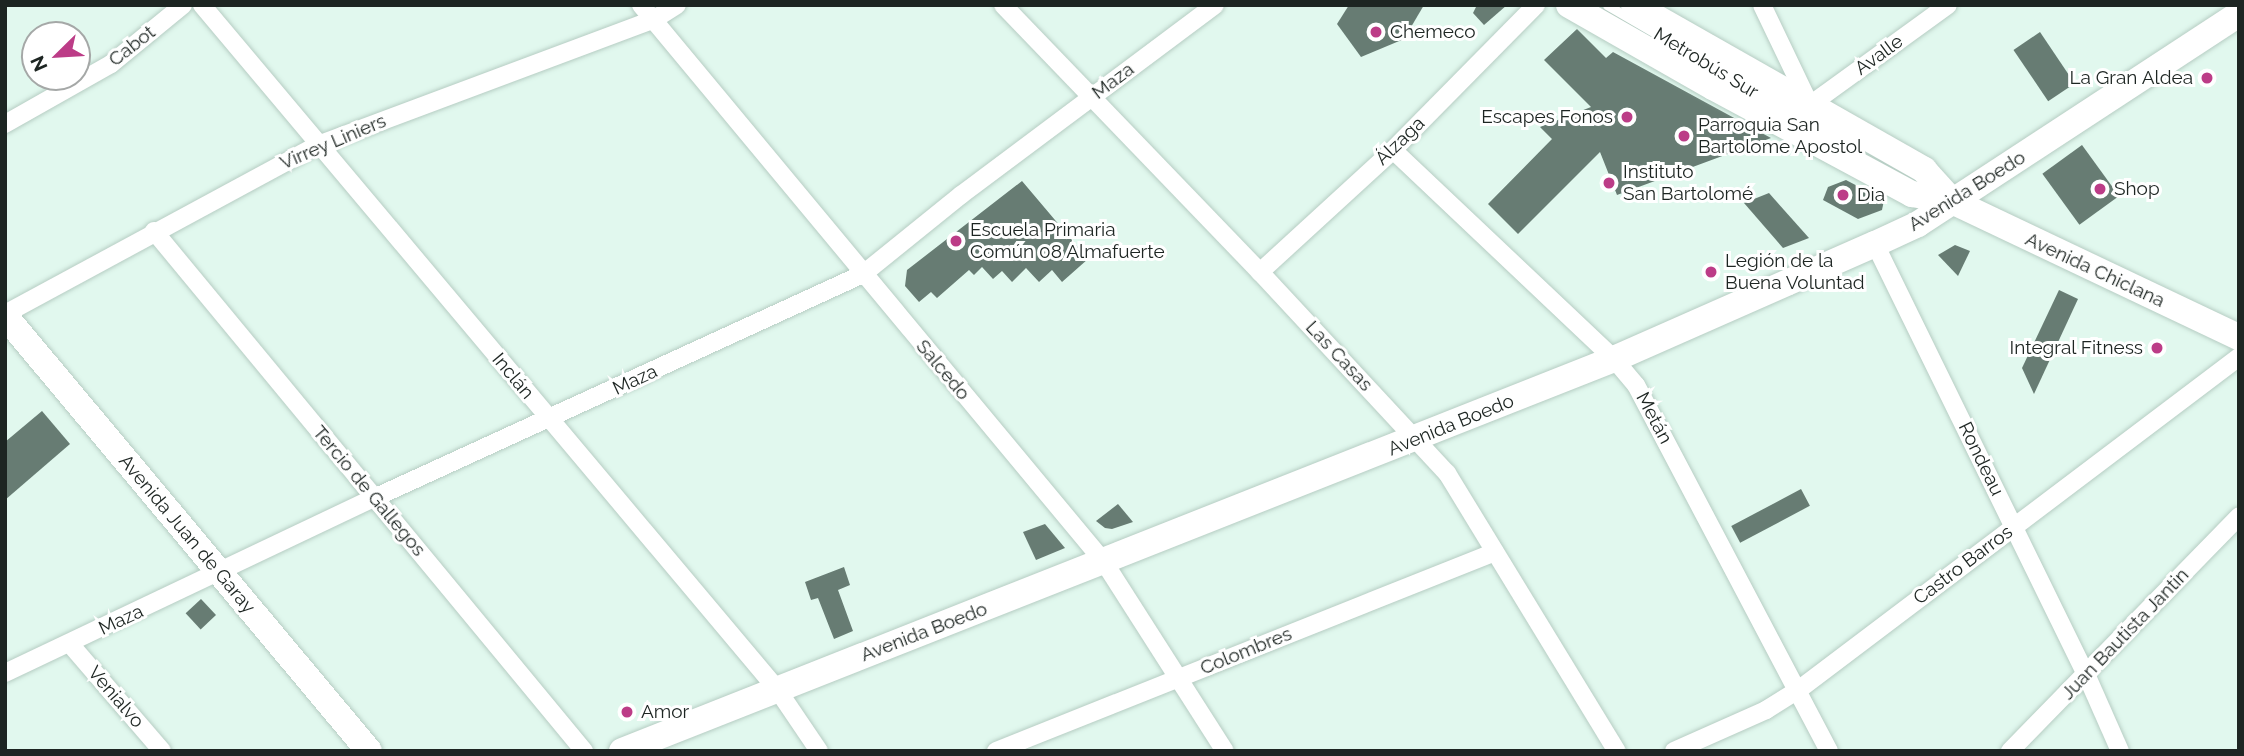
<!DOCTYPE html>
<html>
<head>
<meta charset="utf-8">
<style>
  body { margin:0 }
  #map { position:relative; width:2244px; height:756px; overflow:hidden; background:#e1f8ee; font-family:Raleway,sans-serif }
  div>[style] { position:absolute }
  [style*='--x'] { left:calc(var(--x)*1px); top:calc(var(--y)*1px); width:calc(var(--w)*1px); rotate:calc(var(--a)*1deg) }
  .building>* { inset:0; background:#677c73; transform-origin:0 0 }
  .roads { filter:drop-shadow(0 0 2px #b6cdc3) drop-shadow(0 0 2px #b6cdc3) }
  .lane>* { height:9px; margin:-4.5px; padding:0 4.5px; transform-origin:4.5px; border-radius:4.5px; background:#fff }
  .street>* { height:18px; margin:-9px; padding:0 9px; transform-origin:9px; border-radius:9px; background:#fff }
  .secondary>* { height:26px; margin:-13px; padding:0 13px; transform-origin:13px; border-radius:13px; background:#fff }
  .dots>* { width:19px; height:19px; translate:-50% -50%; box-sizing:border-box; border:4px solid #fff; border-radius:50% }
  span { translate:-50% -50%; white-space:nowrap; text-align:center; line-height:1.15; -webkit-text-stroke:6px #fff; paint-order:stroke }
  .poi-label { font-size:19px; color:#1d2522 }
  .left { translate:0 -50%; text-align:left }
  .right { translate:-100% -50%; text-align:right }
  .street-label { font-size:19px; color:#1d2522 }
  .frame { position:absolute; inset:0; border:7px solid #1d2522; pointer-events:none }
  .north { position:absolute; left:21px; top:21px; width:70px; height:70px; box-sizing:border-box; background:#fff; border:2px solid #a5a8a7; border-radius:50%; rotate:246deg; font-size:19px; font-weight:700; line-height:28px; text-align:center; color:#1d2522 }
  .north::after { content:''; display:block; margin:auto; width:24px; height:32px; background:#bc3c87; clip-path:polygon(50% 0,100% 100%,50% 72%,0 100%) }
</style>
</head>
<body>
<div id="map">
  <div class="building">
    <div style="clip-path:polygon(1349px 5px,1424px 5px,1404px 39px,1361px 57px,1337px 24px)"></div>
    <div style="clip-path:polygon(1477px 5px,1507px 5px,1484px 25px,1473px 13px)"></div>
    <div style="clip-path:polygon(1577px 29px,1606px 58px,1613px 52px,1771px 138px,1617px 195px,1600px 152px,1518px 234px,1488px 204px,1552px 139px,1540px 127px,1591px 107px,1544px 60px)"></div>
    <div style="left:2040px;top:32px;width:62px;height:32px;rotate:56deg"></div>
    <div style="left:2082px;top:145px;width:63px;height:49px;rotate:54deg"></div>
    <div style="clip-path:polygon(1846px 180px,1884px 200px,1882px 210px,1858px 219px,1823px 200px,1828px 187px)"></div>
    <div style="clip-path:polygon(1022px 181px,1088px 259px,1062px 282px,1052px 270px,1039px 282px,1026px 268px,1012px 282px,1002px 271px,993px 279px,982px 267px,974px 275px,969px 270px,937px 298px,931px 292px,919px 302px,905px 286px,907px 270px)"></div>
    <div style="clip-path:polygon(1769px 193px,1809px 238px,1783px 248px,1744px 203px)"></div>
    <div style="clip-path:polygon(1955px 245px,1970px 251px,1958px 276px,1938px 255px)"></div>
    <div style="clip-path:polygon(2059px 290px,2078px 299px,2034px 394px,2022px 368px)"></div>
    <div style="clip-path:polygon(42px 411px,70px 444px,5px 500px,5px 442px)"></div>
    <div style="left:1801px;top:489px;width:19px;height:79px;rotate:62deg"></div>
    <div style="clip-path:polygon(1118px 504px,1133px 522px,1112px 529px,1105px 528px,1096px 521px)"></div>
    <div style="clip-path:polygon(1045px 524px,1065px 548px,1036px 560px,1023px 532px)"></div>
    <div style="clip-path:polygon(844px 567px,850px 585px,838px 590px,853px 631px,834px 639px,818px 598px,811px 600px,805px 582px)"></div>
    <div style="left:201px;top:599px;width:22px;height:21px;rotate:47deg"></div>
  </div>
  <div class="roads">
    <div class="lane">
      <div style="--x:1607;--y:5;--w:276;--a:30.2"></div>
    </div>
    <div class="street">
      <div style="--x:202;--y:5;--w:894;--a:49.95"></div>
      <div style="--x:777;--y:689;--w:75;--a:55.9"></div>
      <div style="--x:641;--y:5;--w:724;--a:50.27"></div>
      <div style="--x:1104;--y:562;--w:224;--a:57.4"></div>
      <div style="--x:1003;--y:5;--w:371;--a:46.1"></div>
      <div style="--x:1260;--y:272;--w:275;--a:47.1"></div>
      <div style="--x:1447;--y:473;--w:326;--a:58.6"></div>
      <div style="--x:1762;--y:5;--w:111;--a:64.4"></div>
      <div style="--x:1810;--y:105;--w:170;--a:-35.9"></div>
      <div style="--x:5;--y:124;--w:122;--a:-29.5"></div>
      <div style="--x:111;--y:64;--w:93;--a:-39.3"></div>
      <div style="--x:1393;--y:150;--w:304;--a:43.4"></div>
      <div style="--x:1614;--y:359;--w:34;--a:50"></div>
      <div style="--x:1636;--y:385;--w:414;--a:62.2"></div>
      <div style="--x:154;--y:231;--w:675;--a:50.41"></div>
      <div style="--x:1875;--y:244;--w:479;--a:63.9"></div>
      <div style="--x:2086;--y:674;--w:84;--a:66.2"></div>
      <div style="--x:1260;--y:272;--w:180;--a:-42.5"></div>
      <div style="--x:1393;--y:150;--w:204;--a:-45.4"></div>
      <div style="--x:5;--y:314;--w:356;--a:-28.4"></div>
      <div style="--x:318;--y:145;--w:358;--a:-20.5"></div>
      <div style="--x:653;--y:20;--w:28;--a:-32"></div>
      <div style="--x:70;--y:644;--w:141;--a:49.3"></div>
      <div style="--x:5;--y:673;--w:408;--a:-25.4"></div>
      <div style="--x:374;--y:498;--w:538;--a:-24.61"></div>
      <div style="--x:863;--y:274;--w:126;--a:-38.9"></div>
      <div style="--x:961;--y:195;--w:317;--a:-36.8"></div>
      <div style="--x:996;--y:751;--w:537;--a:-21.74"></div>
      <div style="--x:1674;--y:751;--w:101;--a:-24"></div>
      <div style="--x:1766;--y:710;--w:36;--a:-32"></div>
      <div style="--x:1797;--y:691;--w:554;--a:-37.08"></div>
      <div style="--x:2010;--y:751;--w:328;--a:-45.7"></div>
    </div>
    <div class="secondary">
      <div style="--x:1569;--y:5;--w:166;--a:29.7"></div>
      <div style="--x:1713;--y:87;--w:226;--a:28.3"></div>
      <div style="--x:1912;--y:194;--w:41;--a:9.9"></div>
      <div style="--x:1952;--y:201;--w:318;--a:25.4"></div>
      <div style="--x:1634;--y:5;--w:334;--a:29.6"></div>
      <div style="--x:1924;--y:170;--w:42;--a:47.9"></div>
      <div style="--x:5;--y:316;--w:567;--a:50.08"></div>
      <div style="--x:622;--y:751;--w:1067;--a:-21.56"></div>
      <div style="--x:1614;--y:359;--w:285;--a:-23.8"></div>
      <div style="--x:1875;--y:244;--w:47;--a:-24.9"></div>
      <div style="--x:1918;--y:224;--w:384;--a:-33.2"></div>
    </div>
  </div>
  <div class="dots">
    <div style="left:1376px;top:32px;background:#bc3c87"></div>
    <div style="left:2207px;top:78px;background:#bc3c87"></div>
    <div style="left:1627px;top:117px;background:#bc3c87"></div>
    <div style="left:1684px;top:136px;background:#bc3c87"></div>
    <div style="left:1609px;top:183px;background:#bc3c87"></div>
    <div style="left:2100px;top:189px;background:#bc3c87"></div>
    <div style="left:1843px;top:195px;background:#bc3c87"></div>
    <div style="left:956px;top:241px;background:#bc3c87"></div>
    <div style="left:1711px;top:272px;background:#bc3c87"></div>
    <div style="left:2157px;top:348px;background:#bc3c87"></div>
    <div style="left:627px;top:712px;background:#bc3c87"></div>
  </div>
  <div class="poi-label">
    <span class="left" style="left:1390px;top:32px">Chemeco</span>
    <span class="right" style="left:2193px;top:78px">La Gran Aldea</span>
    <span class="right" style="left:1613px;top:117px">Escapes Fonos</span>
    <span class="left" style="left:1698px;top:136px">Parroquia San<br>Bartolome Apostol</span>
    <span class="left" style="left:1623px;top:183px">Instituto<br>San Bartolomé</span>
    <span class="left" style="left:2114px;top:189px">Shop</span>
    <span class="left" style="left:1857px;top:195px">Dia</span>
    <span class="left" style="left:970px;top:241px">Escuela Primaria<br>Común 08 Almafuerte</span>
    <span class="left" style="left:1725px;top:272px">Legión de la<br>Buena Voluntad</span>
    <span class="right" style="left:2143px;top:348px">Integral Fitness</span>
    <span class="left" style="left:641px;top:712px">Amor</span>
  </div>
  <div class="street-label">
    <span style="left:132px;top:46px;rotate:-38deg">Cabot</span>
    <span style="left:1879px;top:55px;rotate:-36deg">Avalle</span>
    <span style="left:1706px;top:63px;rotate:31deg">Metrobús Sur</span>
    <span style="left:1113px;top:81px;rotate:-37deg">Maza</span>
    <span style="left:1400px;top:141px;rotate:-44deg">Álzaga</span>
    <span style="left:333px;top:142px;rotate:-23deg">Virrey Liniers</span>
    <span style="left:1967px;top:191px;rotate:-32deg">Avenida Boedo</span>
    <span style="left:2095px;top:270px;rotate:25deg">Avenida Chiclana</span>
    <span style="left:1339px;top:356px;rotate:47deg">Las Casas</span>
    <span style="left:943px;top:370px;rotate:50deg">Salcedo</span>
    <span style="left:513px;top:376px;rotate:50deg">Inclán</span>
    <span style="left:635px;top:380px;rotate:-25deg">Maza</span>
    <span style="left:1654px;top:418px;rotate:62deg">Metán</span>
    <span style="left:1451px;top:425px;rotate:-22deg">Avenida Boedo</span>
    <span style="left:1981px;top:459px;rotate:64deg">Rondeau</span>
    <span style="left:369px;top:491px;rotate:50deg">Tercio de Gallegos</span>
    <span style="left:187px;top:534px;rotate:50deg">Avenida Juan de Garay</span>
    <span style="left:1963px;top:565px;rotate:-37deg">Castro Barros</span>
    <span style="left:121px;top:620px;rotate:-25deg">Maza</span>
    <span style="left:924px;top:632px;rotate:-21deg">Avenida Boedo</span>
    <span style="left:2125px;top:634px;rotate:-46deg">Juan Bautista Jantin</span>
    <span style="left:1246px;top:651px;rotate:-22deg">Colombres</span>
    <span style="left:116px;top:697px;rotate:49deg">Venialvo</span>
  </div>
  <div class="frame"></div>
  <div class="north">N</div>
</div>
</body>
</html>
